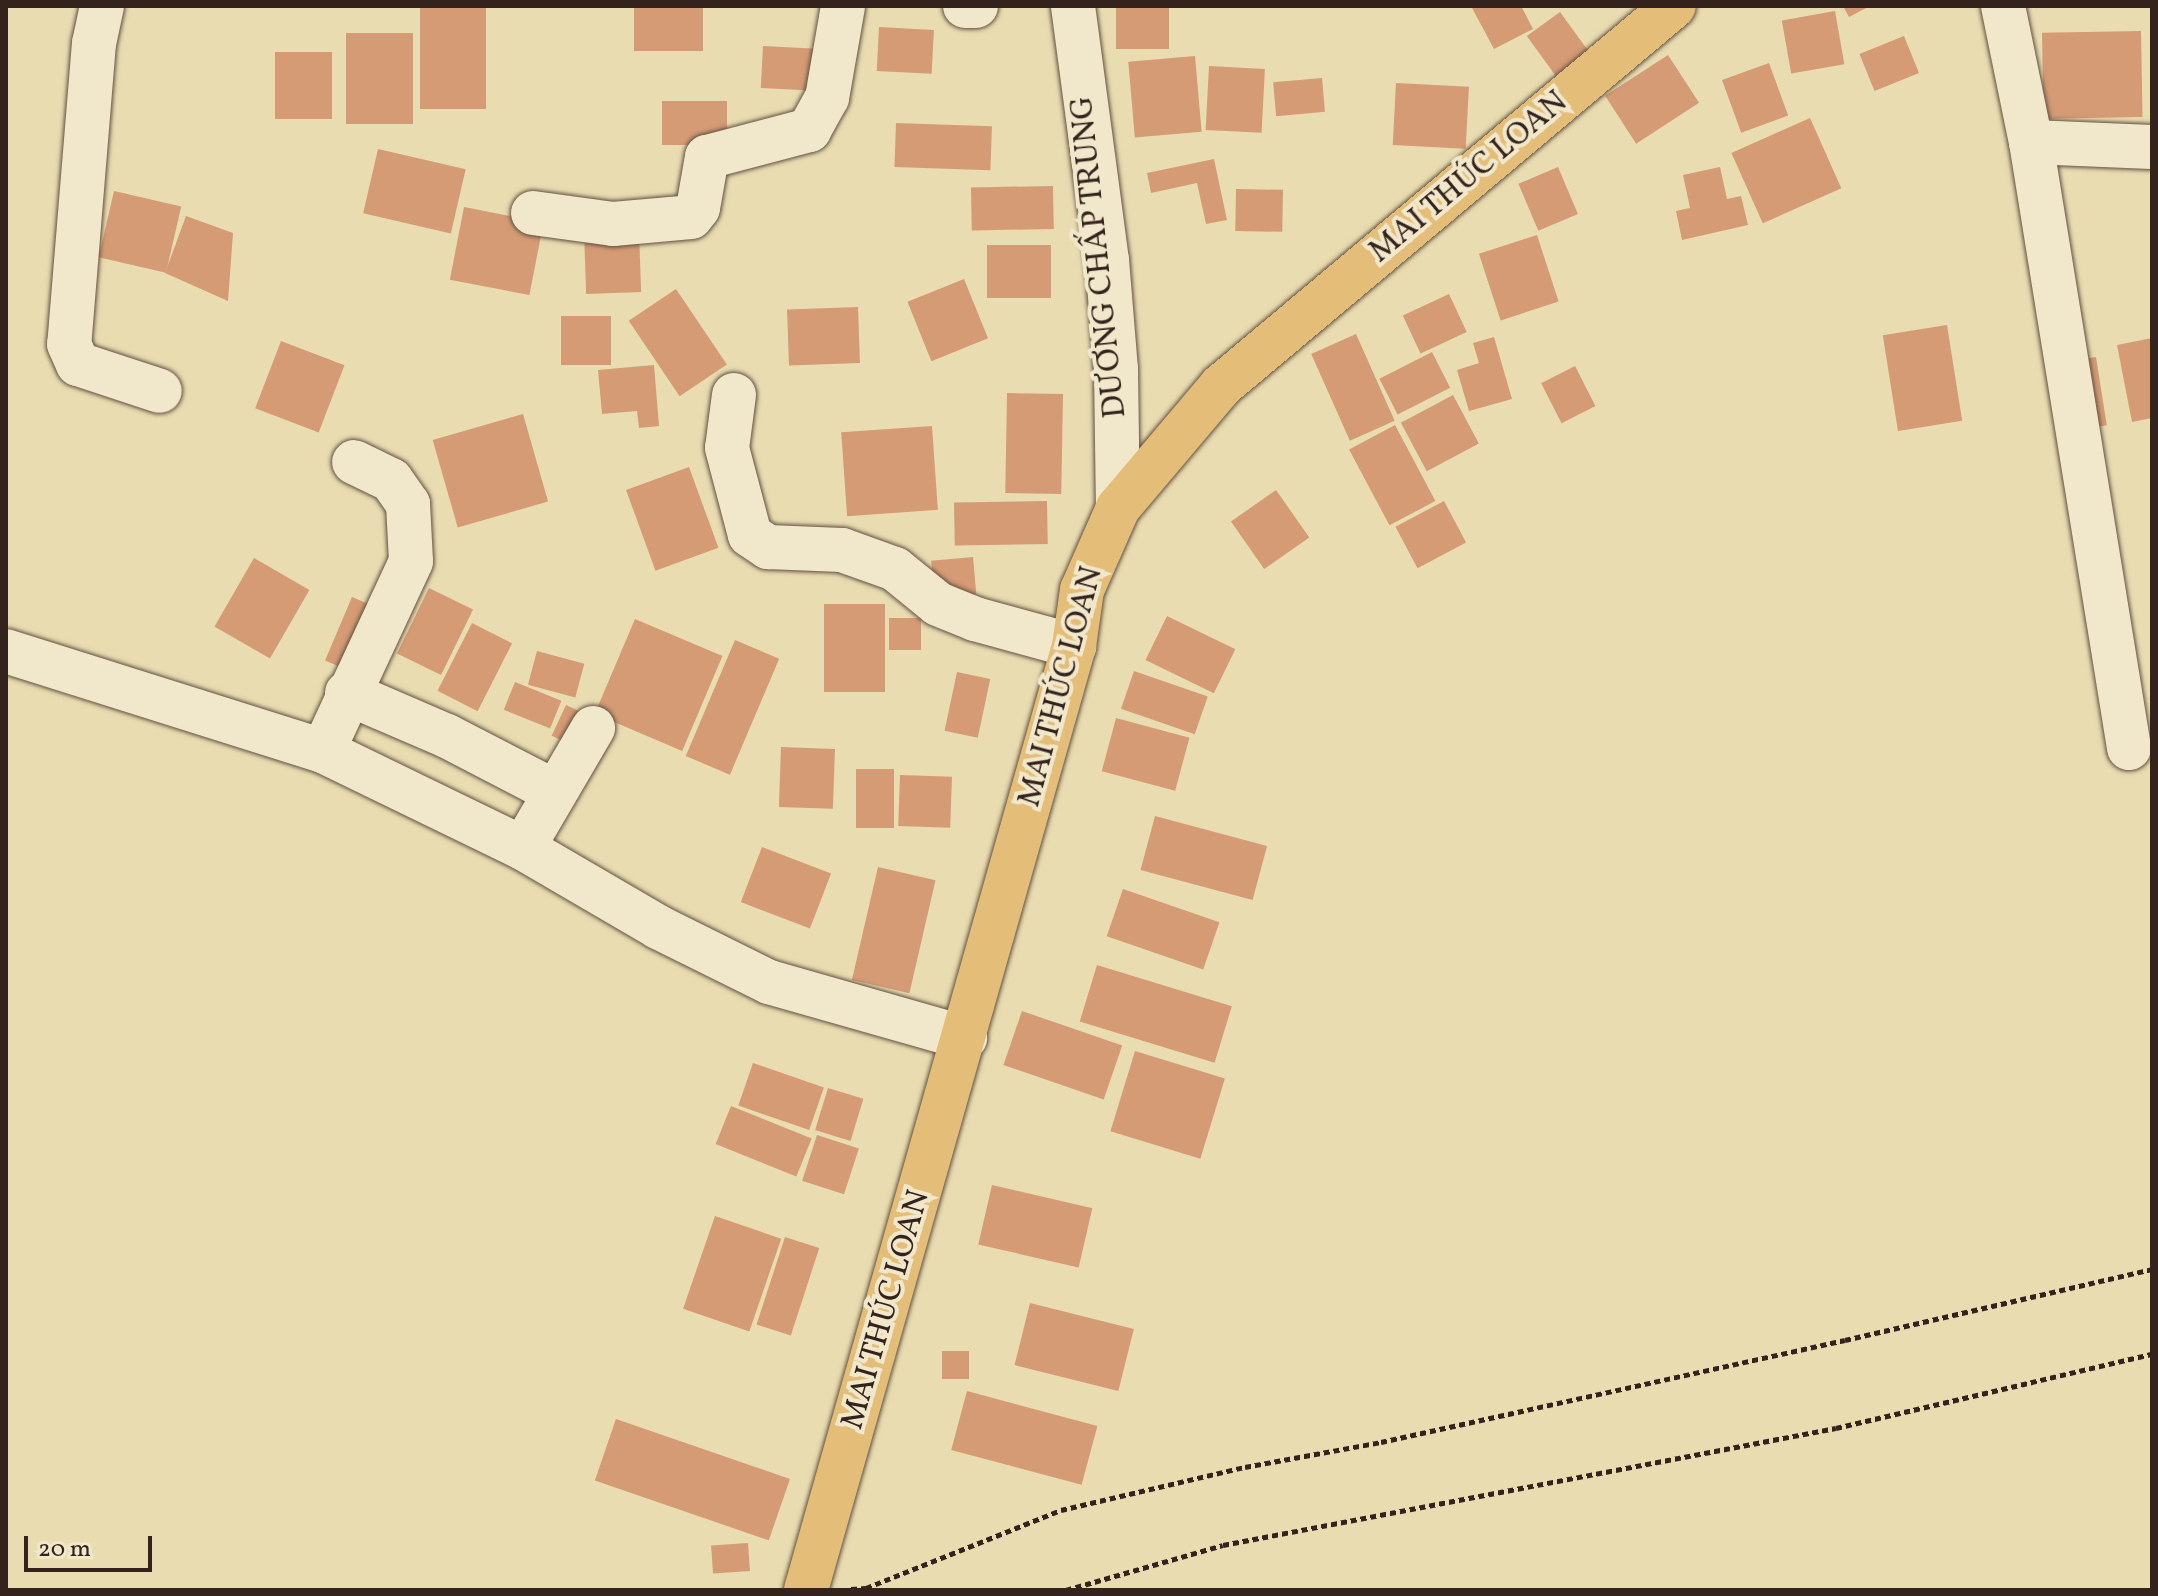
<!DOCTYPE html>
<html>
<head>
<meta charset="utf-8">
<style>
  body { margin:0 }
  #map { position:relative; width:2158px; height:1596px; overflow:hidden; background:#e9dcb0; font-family:Vollkorn,serif }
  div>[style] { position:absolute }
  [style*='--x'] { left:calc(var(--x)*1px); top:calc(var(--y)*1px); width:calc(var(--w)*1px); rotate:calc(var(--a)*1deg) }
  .building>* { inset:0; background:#d59b74; transform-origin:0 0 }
  .path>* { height:5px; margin-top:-2.5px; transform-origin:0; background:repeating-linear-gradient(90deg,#34231d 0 6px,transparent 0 10px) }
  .roads { filter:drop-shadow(0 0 2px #615142) drop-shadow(0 0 2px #615142) }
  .minor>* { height:44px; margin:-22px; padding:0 22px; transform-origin:22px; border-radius:22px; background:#f1e8cc }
  .major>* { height:44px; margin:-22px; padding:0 22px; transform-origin:22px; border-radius:22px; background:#e4be78 }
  span { translate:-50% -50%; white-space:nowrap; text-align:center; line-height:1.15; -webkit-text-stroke:8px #f1e8cc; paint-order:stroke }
  .street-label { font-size:32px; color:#34231d }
  .frame { position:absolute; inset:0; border:8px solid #34231d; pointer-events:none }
  .scale { position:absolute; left:24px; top:1536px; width:128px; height:36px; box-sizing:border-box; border:4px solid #34231d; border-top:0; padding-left:10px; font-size:24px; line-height:28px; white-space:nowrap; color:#34231d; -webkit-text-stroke:6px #f1e8cc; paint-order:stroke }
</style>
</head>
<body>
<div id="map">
  <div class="building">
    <div style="left:420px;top:6px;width:66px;height:103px"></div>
    <div style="left:634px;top:6px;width:69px;height:45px"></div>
    <div style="left:1116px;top:6px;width:53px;height:43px"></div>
    <div style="clip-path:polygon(1471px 6px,1521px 6px,1533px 29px,1494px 49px)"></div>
    <div style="clip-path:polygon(1843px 6px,1870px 6px,1849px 17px)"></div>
    <div style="left:1835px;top:11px;width:54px;height:54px;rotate:80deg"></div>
    <div style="left:1560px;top:12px;width:52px;height:41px;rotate:54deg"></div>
    <div style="left:879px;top:27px;width:55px;height:44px;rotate:3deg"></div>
    <div style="left:2141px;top:31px;width:86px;height:99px;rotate:89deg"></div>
    <div style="left:346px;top:33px;width:67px;height:91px"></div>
    <div style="left:1904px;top:36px;width:40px;height:48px;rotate:68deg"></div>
    <div style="left:763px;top:46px;width:59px;height:42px;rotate:3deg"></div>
    <div style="left:275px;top:52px;width:57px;height:67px"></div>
    <div style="left:1668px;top:55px;width:57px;height:75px;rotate:57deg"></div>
    <div style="left:1195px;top:56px;width:76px;height:67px;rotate:85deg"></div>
    <div style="left:1769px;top:63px;width:56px;height:50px;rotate:70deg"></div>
    <div style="left:1209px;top:66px;width:56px;height:64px;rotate:3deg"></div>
    <div style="left:1322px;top:78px;width:34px;height:49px;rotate:85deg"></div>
    <div style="left:1396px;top:83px;width:73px;height:62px;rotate:3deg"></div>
    <div style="left:662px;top:101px;width:65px;height:44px"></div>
    <div style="left:1810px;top:118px;width:77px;height:86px;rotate:66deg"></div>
    <div style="left:896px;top:123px;width:96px;height:44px;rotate:2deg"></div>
    <div style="left:378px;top:149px;width:90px;height:66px;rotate:13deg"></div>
    <div style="clip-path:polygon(1214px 159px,1227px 220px,1206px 224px,1197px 183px,1151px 193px,1147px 173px)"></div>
    <div style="left:1558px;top:167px;width:51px;height:43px;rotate:67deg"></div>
    <div style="clip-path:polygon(1720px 167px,1727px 199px,1741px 196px,1748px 225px,1682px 240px,1676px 211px,1690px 208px,1683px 175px)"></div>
    <div style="left:1053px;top:186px;width:43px;height:82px;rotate:89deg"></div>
    <div style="left:1236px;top:189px;width:47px;height:42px;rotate:1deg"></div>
    <div style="left:114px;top:191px;width:69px;height:68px;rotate:13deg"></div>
    <div style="left:464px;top:207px;width:81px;height:74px;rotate:11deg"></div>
    <div style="clip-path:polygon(186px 216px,233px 233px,228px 301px,165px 273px)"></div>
    <div style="left:639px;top:231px;width:61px;height:55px;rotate:88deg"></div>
    <div style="left:1537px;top:235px;width:70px;height:61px;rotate:72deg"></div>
    <div style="left:987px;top:245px;width:64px;height:53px"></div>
    <div style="left:964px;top:279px;width:64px;height:61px;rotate:68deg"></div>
    <div style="left:676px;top:289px;width:91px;height:57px;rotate:56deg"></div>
    <div style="left:1449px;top:294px;width:42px;height:51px;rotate:65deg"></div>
    <div style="left:858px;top:307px;width:56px;height:71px;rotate:88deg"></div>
    <div style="left:561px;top:316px;width:50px;height:49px"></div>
    <div style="left:1947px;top:325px;width:97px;height:65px;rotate:81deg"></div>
    <div style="left:1356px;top:334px;width:95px;height:49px;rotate:66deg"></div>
    <div style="clip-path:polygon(1494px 337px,1512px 399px,1469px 411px,1457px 370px,1479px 363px,1473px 343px)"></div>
    <div style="clip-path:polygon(2152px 338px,2152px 418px,2132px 422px,2117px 345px)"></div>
    <div style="left:281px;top:341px;width:68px;height:72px;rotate:21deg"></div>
    <div style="left:1432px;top:352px;width:40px;height:59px;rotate:63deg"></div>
    <div style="left:2096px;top:357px;width:69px;height:18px;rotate:81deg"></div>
    <div style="clip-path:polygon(654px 365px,659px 426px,639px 428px,637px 411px,602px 414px,598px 370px)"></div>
    <div style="left:1575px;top:366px;width:45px;height:38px;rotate:63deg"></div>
    <div style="left:1007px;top:393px;width:56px;height:100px;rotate:1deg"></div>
    <div style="left:1453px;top:395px;width:55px;height:59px;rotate:62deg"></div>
    <div style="left:523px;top:414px;width:91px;height:94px;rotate:74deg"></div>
    <div style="left:1395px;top:425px;width:86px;height:52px;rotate:62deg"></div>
    <div style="left:932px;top:426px;width:84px;height:91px;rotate:86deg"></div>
    <div style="left:689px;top:467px;width:86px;height:67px;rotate:70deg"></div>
    <div style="left:1276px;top:490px;width:58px;height:55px;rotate:55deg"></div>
    <div style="left:1047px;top:501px;width:43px;height:93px;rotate:89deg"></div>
    <div style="left:1444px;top:501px;width:47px;height:55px;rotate:62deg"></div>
    <div style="left:973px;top:557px;width:37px;height:42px;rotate:85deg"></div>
    <div style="left:254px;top:558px;width:64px;height:79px;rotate:30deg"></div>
    <div style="left:429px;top:588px;width:49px;height:73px;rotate:26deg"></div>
    <div style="left:352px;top:597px;width:30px;height:69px;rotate:23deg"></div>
    <div style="left:824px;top:604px;width:61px;height:88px"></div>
    <div style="left:1167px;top:616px;width:76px;height:49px;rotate:26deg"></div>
    <div style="left:889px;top:618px;width:32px;height:32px"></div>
    <div style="left:635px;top:619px;width:95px;height:103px;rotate:23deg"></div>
    <div style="left:472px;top:623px;width:45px;height:76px;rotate:27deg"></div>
    <div style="left:735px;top:640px;width:48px;height:126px;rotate:23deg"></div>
    <div style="left:537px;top:651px;width:49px;height:35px;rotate:15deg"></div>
    <div style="left:1134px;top:671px;width:78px;height:40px;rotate:19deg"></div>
    <div style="left:957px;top:672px;width:34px;height:60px;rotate:12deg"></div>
    <div style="left:515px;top:682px;width:50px;height:30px;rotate:22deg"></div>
    <div style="left:566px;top:705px;width:26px;height:34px;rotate:25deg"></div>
    <div style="left:1116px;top:718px;width:76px;height:55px;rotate:15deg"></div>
    <div style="left:781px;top:747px;width:54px;height:60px;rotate:2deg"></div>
    <div style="left:856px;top:769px;width:38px;height:59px"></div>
    <div style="left:900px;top:775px;width:52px;height:51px;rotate:2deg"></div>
    <div style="left:1155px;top:816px;width:116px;height:56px;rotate:15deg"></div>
    <div style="left:762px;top:847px;width:74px;height:59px;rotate:21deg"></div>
    <div style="left:878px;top:867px;width:59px;height:116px;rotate:13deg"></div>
    <div style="left:1123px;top:889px;width:102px;height:50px;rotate:19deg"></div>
    <div style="left:1097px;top:965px;width:141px;height:59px;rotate:17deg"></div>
    <div style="left:1022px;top:1011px;width:106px;height:57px;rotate:19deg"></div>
    <div style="left:1135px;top:1051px;width:94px;height:84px;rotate:17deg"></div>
    <div style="left:753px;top:1063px;width:75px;height:45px;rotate:19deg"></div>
    <div style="left:828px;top:1088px;width:37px;height:44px;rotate:17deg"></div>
    <div style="left:731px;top:1106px;width:87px;height:41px;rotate:22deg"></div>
    <div style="left:817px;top:1135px;width:44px;height:48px;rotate:18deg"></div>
    <div style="left:992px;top:1185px;width:103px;height:61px;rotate:13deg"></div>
    <div style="left:715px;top:1216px;width:70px;height:98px;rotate:19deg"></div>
    <div style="left:785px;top:1237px;width:36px;height:92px;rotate:18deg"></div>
    <div style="left:1030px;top:1303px;width:107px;height:64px;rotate:14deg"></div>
    <div style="left:942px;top:1351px;width:27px;height:28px"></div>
    <div style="left:967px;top:1391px;width:135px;height:61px;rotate:15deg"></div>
    <div style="left:616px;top:1419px;width:184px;height:65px;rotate:19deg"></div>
    <div style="left:748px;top:1543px;width:28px;height:37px;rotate:86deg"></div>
  </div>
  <div class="path">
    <div style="--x:851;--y:1589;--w:15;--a:-4"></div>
    <div style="--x:866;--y:1588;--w:210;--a:-21.8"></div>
    <div style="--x:1061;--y:1510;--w:189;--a:-13.2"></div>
    <div style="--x:1245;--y:1467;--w:138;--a:-10.4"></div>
    <div style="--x:1381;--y:1442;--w:475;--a:-12.4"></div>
    <div style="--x:1845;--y:1340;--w:315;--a:-13"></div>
    <div style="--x:1066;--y:1590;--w:163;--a:-16"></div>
    <div style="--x:1223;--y:1545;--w:624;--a:-10.81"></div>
    <div style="--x:1836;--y:1428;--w:325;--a:-13.2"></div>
  </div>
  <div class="roads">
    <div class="minor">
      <div style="--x:102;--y:6;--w:38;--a:102"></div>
      <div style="--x:94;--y:43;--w:302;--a:94.7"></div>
      <div style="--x:69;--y:344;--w:22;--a:66"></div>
      <div style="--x:78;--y:364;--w:86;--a:18.2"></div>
      <div style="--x:965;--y:6;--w:11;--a:0"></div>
      <div style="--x:1073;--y:6;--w:256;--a:82.4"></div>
      <div style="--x:1107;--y:260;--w:109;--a:85.3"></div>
      <div style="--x:1116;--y:369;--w:139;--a:89.2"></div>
      <div style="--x:2003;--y:6;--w:139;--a:78.4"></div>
      <div style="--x:2031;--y:142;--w:614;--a:80.81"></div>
      <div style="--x:2031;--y:142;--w:121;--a:2.4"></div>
      <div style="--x:533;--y:213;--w:81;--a:7.8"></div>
      <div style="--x:613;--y:224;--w:78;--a:-5.1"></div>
      <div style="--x:691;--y:217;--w:11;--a:-52"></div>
      <div style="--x:698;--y:208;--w:52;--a:-80"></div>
      <div style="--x:707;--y:157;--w:106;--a:-14.8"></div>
      <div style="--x:809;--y:130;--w:37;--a:-61"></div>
      <div style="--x:827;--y:98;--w:93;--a:-80.1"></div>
      <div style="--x:734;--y:395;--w:53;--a:97.5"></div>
      <div style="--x:727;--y:448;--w:90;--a:75.2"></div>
      <div style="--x:750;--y:535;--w:22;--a:34"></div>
      <div style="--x:768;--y:547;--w:74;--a:2.3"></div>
      <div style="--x:842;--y:550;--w:56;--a:19.7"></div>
      <div style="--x:895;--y:569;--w:55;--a:39.1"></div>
      <div style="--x:938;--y:604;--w:40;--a:22"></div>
      <div style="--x:975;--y:619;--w:103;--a:15.3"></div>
      <div style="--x:6;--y:651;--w:332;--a:17.5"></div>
      <div style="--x:323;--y:751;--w:222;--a:25.9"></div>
      <div style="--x:523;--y:848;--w:156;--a:30.3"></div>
      <div style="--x:658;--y:927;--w:124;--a:26.4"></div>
      <div style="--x:769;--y:982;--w:204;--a:15.9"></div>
      <div style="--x:347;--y:693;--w:109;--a:23.3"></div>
      <div style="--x:447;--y:736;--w:122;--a:27.4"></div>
      <div style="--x:323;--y:751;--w:209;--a:-65.1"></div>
      <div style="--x:411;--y:561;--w:57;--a:-93"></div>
      <div style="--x:408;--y:504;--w:29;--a:-125"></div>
      <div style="--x:391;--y:480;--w:41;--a:-154.1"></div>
      <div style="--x:523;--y:848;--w:139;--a:-59.7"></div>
    </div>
    <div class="major">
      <div style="--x:806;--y:1590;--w:981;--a:-74.15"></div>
      <div style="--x:1074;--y:646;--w:57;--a:-81.9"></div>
      <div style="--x:1082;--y:590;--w:90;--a:-66.3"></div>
      <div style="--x:1118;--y:508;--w:160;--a:-49.8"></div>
      <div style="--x:1221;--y:386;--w:591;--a:-39.99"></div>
    </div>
  </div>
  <div class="street-label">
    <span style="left:1469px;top:178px;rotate:-40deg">MAI THÚC LOAN</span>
    <span style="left:1100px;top:257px;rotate:-96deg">DƯƠNG CHẤP TRUNG</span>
    <span style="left:1062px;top:687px;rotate:-75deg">MAI THÚC LOAN</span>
    <span style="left:887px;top:1310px;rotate:-74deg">MAI THÚC LOAN</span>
  </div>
  <div class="frame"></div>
  <div class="scale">20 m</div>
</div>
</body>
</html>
